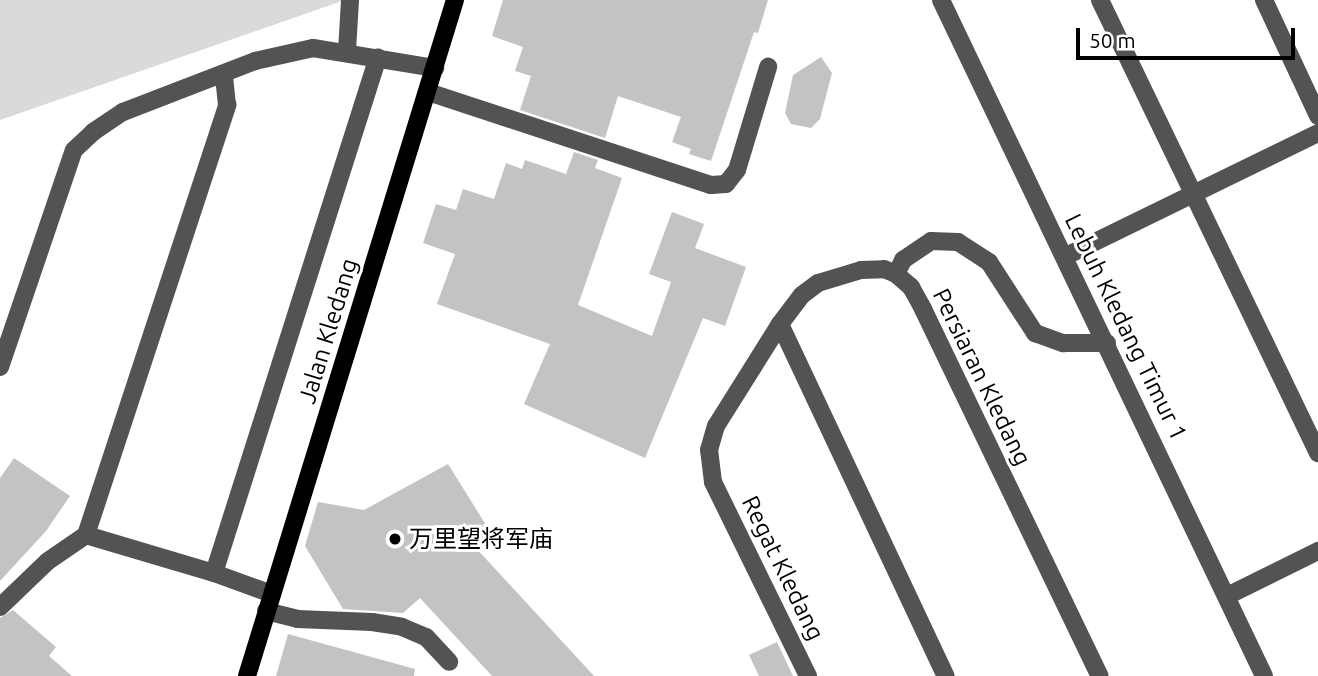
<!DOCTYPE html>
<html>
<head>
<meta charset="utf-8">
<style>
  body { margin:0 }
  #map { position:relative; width:1318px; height:676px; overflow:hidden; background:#fff; font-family:Ubuntu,"Noto Sans SC",sans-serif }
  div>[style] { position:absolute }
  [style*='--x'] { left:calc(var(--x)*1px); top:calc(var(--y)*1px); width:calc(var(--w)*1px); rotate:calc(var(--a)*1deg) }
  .green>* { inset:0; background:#dadada }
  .building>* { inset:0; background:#c3c3c3 }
  .minor>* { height:18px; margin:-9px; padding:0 9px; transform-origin:9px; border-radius:9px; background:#535353 }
  .major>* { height:18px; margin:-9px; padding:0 9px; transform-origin:9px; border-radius:9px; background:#000 }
  .dots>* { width:19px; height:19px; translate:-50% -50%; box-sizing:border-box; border:4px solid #fff; border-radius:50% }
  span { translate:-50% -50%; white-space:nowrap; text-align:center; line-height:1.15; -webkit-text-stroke:6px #fff; paint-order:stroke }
  .street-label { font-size:24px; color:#000 }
  .poi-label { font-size:24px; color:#000 }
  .left { translate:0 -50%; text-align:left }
  .scale { position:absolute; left:1076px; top:28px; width:219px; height:32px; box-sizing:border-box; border:4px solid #000; border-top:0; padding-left:9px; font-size:21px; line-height:24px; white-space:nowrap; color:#000; -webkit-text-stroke:5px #fff; paint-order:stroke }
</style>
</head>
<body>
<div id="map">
  <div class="green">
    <div style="clip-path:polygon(0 0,345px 0,0 120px)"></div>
  </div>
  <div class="building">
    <div style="clip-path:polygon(503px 0,768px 0,758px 33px,754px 32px,711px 161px,689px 154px,691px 149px,672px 142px,681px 117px,618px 96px,605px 138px,520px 110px,531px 76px,515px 71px,523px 47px,492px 36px)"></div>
    <div style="clip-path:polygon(821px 57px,832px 73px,820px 119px,811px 128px,791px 124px,785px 113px,793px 75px)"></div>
    <div style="clip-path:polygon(574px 152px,598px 160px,595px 168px,622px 178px,578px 305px,652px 336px,671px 282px,649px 274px,672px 212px,704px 224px,695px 248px,746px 267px,725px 326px,703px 318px,645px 458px,524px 404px,550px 344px,437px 304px,455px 254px,423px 243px,436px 204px,456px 210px,463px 189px,494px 199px,506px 163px,522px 169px,525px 160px,566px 174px)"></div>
    <div style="clip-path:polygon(14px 458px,70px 496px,46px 531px,0 581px,0 478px)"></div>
    <div style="clip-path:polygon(448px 464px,491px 533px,475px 547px,594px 676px,492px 676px,420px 598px,403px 613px,343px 609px,305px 546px,318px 502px,364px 510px)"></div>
    <div style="clip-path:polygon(13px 610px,56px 647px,49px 656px,72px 676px,0 676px,0 618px)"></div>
    <div style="clip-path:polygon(288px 634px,415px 669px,414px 676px,276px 676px)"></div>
    <div style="clip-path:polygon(777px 642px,793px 676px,759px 676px,749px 655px)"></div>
  </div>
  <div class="minor">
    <div style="--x:941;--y:0;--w:749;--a:64.46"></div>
    <div style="--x:1100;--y:0;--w:503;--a:64.3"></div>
    <div style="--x:1264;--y:0;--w:128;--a:65"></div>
    <div style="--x:347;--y:51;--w:51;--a:-86.6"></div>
    <div style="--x:428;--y:92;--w:298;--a:18.2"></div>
    <div style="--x:711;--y:185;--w:15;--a:-4"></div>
    <div style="--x:726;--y:184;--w:18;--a:-52"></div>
    <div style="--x:737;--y:170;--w:108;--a:-73.2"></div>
    <div style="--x:1066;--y:256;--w:280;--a:-26"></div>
    <div style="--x:896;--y:274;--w:16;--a:-63"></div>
    <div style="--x:903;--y:260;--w:34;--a:-34"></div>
    <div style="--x:931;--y:241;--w:27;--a:2"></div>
    <div style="--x:958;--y:242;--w:37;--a:33"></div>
    <div style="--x:989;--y:262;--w:85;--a:57.1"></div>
    <div style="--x:1035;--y:333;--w:30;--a:20"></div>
    <div style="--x:1063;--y:343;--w:44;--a:0"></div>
    <div style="--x:780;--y:324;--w:389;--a:64.8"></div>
    <div style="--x:0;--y:367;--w:229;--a:-71.2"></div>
    <div style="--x:74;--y:150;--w:26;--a:-43"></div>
    <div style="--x:93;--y:132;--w:36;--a:-34"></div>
    <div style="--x:123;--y:112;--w:142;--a:-21.1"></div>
    <div style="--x:255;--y:61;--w:59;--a:-12.6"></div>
    <div style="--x:313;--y:48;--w:124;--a:9.3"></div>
    <div style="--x:86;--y:535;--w:134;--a:16.5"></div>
    <div style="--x:272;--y:594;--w:62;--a:-160.1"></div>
    <div style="--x:214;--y:573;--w:541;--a:-72.37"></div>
    <div style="--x:1227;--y:596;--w:102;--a:-26.3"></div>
    <div style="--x:0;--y:607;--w:66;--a:-43.8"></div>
    <div style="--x:48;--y:561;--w:46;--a:-34.4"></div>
    <div style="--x:86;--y:535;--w:453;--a:-71.8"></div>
    <div style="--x:227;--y:105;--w:30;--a:-96"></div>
    <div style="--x:266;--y:611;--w:32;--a:14"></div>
    <div style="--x:297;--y:619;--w:75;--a:2.3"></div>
    <div style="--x:372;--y:622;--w:30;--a:9"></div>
    <div style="--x:402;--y:627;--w:26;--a:23"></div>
    <div style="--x:426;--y:637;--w:34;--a:47"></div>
    <div style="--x:808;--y:676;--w:216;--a:-116.1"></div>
    <div style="--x:713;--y:482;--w:32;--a:-97"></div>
    <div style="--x:709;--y:450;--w:25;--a:-74"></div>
    <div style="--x:716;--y:426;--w:120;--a:-57.9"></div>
    <div style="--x:780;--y:324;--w:36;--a:-53"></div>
    <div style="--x:802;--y:295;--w:20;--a:-37"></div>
    <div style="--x:818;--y:283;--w:45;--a:-16.8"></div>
    <div style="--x:861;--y:270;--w:23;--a:-2"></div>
    <div style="--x:884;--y:269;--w:13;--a:23"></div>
    <div style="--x:896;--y:274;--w:20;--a:41"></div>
    <div style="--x:911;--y:287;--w:25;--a:61"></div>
    <div style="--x:923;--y:309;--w:407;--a:64.3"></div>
  </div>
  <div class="major">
    <div style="--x:247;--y:676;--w:707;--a:-72.9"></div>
  </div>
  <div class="dots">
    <div style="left:395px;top:539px;background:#000"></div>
  </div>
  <div class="street-label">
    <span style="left:1126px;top:327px;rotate:64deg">Lebuh Kledang Timur 1</span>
    <span style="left:328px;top:331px;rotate:-73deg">Jalan Kledang</span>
    <span style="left:982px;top:377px;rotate:64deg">Persiaran Kledang</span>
    <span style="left:783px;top:568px;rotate:64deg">Regat Kledang</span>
  </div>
  <div class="poi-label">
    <span class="left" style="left:409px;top:539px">万里望将军庙</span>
  </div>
  <div class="scale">50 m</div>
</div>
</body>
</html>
